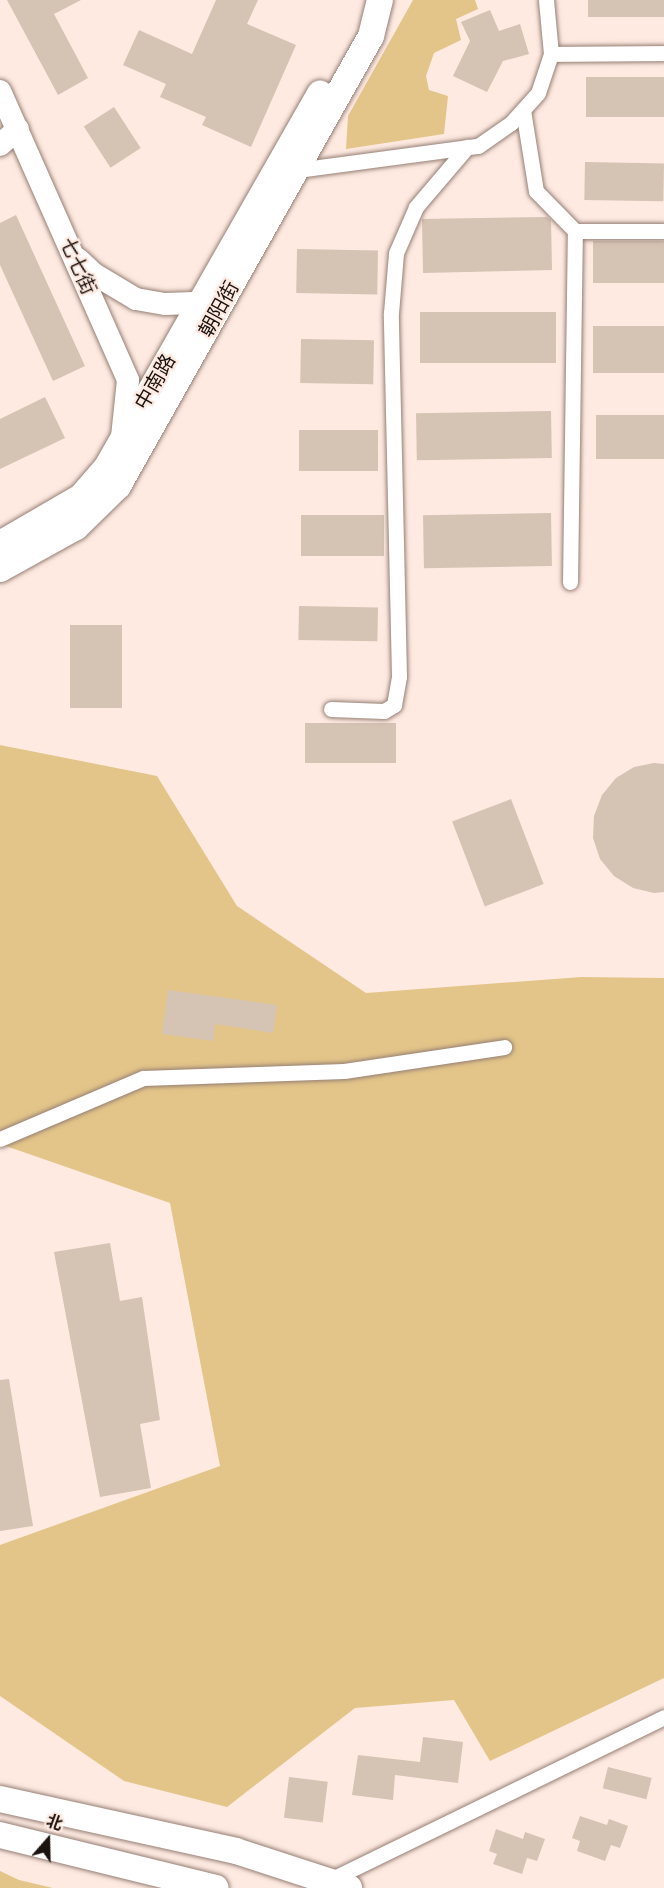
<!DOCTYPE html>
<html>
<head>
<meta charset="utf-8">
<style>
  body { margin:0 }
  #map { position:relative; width:664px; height:1888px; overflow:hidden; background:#feeae1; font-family:Cabin,"Noto Sans SC",sans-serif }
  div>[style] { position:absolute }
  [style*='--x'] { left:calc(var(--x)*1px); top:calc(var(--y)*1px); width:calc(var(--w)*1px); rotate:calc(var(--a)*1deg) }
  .green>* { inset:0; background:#e3c589 }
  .building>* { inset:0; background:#d5c3b3; transform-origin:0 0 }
  .roads { filter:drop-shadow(0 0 2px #957f75) drop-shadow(0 0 2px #957f75) }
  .street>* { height:15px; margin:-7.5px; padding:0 7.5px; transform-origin:7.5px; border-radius:7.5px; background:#fff }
  .secondary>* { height:22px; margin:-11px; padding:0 11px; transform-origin:11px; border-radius:11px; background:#fff }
  .primary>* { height:26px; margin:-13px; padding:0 13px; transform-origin:13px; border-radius:13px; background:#fff }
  span { translate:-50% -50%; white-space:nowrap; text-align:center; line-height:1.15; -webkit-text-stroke:4.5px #feeae1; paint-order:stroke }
  .street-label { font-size:20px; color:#1b1310 }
  .north { position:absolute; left:18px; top:1810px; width:60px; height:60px; -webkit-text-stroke:4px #feeae1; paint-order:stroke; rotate:20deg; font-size:16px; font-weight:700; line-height:24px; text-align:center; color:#1b1310 }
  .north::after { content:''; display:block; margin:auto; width:21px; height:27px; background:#1b1310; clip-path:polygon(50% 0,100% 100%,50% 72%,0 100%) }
</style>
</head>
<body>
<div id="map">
  <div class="green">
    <div style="clip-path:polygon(413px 0,475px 0,478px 9px,456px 19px,461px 40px,434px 53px,426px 76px,429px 90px,448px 96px,444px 134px,346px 149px,348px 116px)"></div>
    <div style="clip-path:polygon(0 745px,157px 776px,237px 906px,366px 993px,581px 977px,664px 978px,664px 1678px,490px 1761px,454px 1700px,355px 1708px,227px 1807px,124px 1781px,0 1696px,0 1545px,220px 1466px,170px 1203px,0 1144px)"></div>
    <div style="clip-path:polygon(0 1871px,19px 1880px,53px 1888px,0 1888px)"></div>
  </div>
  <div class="building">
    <div style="clip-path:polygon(7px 0,81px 0,54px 14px,88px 78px,58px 95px)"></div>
    <div style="clip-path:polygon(216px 0,258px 0,247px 24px,296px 45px,251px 147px,202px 125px,206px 117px,160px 97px,166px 84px,123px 65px,139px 30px,192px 54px)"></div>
    <div style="left:588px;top:0;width:76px;height:17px"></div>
    <div style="clip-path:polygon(490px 10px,499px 31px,520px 24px,529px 54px,503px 61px,487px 92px,453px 76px,470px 41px,461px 22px)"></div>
    <div style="left:664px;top:77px;width:40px;height:78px;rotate:90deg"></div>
    <div style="left:114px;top:107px;width:49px;height:36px;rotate:57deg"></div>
    <div style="left:585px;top:162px;width:79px;height:38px;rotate:1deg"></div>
    <div style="clip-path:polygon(16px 215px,85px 366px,53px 381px,0 265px,0 223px)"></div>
    <div style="clip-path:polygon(547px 217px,551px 220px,552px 270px,423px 273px,422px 219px)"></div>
    <div style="left:593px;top:241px;width:71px;height:42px"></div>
    <div style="left:297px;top:249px;width:81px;height:44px;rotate:1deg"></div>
    <div style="left:556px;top:312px;width:51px;height:136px;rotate:90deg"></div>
    <div style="left:593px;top:326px;width:71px;height:47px"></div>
    <div style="left:301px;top:339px;width:73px;height:44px;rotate:1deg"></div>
    <div style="clip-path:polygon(45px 397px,65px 438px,0 469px,0 419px)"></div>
    <div style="left:551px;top:411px;width:47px;height:135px;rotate:89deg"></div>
    <div style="left:596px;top:415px;width:68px;height:44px"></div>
    <div style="left:378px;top:430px;width:41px;height:79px;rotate:90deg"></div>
    <div style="left:551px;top:513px;width:53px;height:128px;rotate:89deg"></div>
    <div style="left:301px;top:515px;width:83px;height:41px"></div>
    <div style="left:299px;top:606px;width:79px;height:34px;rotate:1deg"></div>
    <div style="left:70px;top:625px;width:52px;height:83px"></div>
    <div style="left:305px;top:723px;width:91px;height:40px"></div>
    <div style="clip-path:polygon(654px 763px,664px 764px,664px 892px,654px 893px,633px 888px,614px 876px,600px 859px,593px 838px,594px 816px,602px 795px,616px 778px,634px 767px)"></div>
    <div style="left:511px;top:799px;width:91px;height:63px;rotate:69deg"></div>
    <div style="clip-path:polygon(168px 990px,277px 1005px,273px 1033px,215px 1024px,213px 1041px,162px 1034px)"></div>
    <div style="clip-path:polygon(110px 1243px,120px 1301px,142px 1297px,160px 1420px,140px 1424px,151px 1488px,100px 1497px,54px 1252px)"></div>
    <div style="clip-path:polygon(9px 1379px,33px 1526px,0 1531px,0 1380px)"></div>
    <div style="clip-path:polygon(423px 1737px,463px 1742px,458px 1783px,395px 1775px,393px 1800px,352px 1795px,358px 1755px,420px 1762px)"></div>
    <div style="left:608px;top:1767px;width:45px;height:22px;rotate:14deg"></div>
    <div style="left:289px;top:1777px;width:39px;height:41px;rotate:7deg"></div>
    <div style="clip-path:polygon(580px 1816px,607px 1825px,609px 1819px,628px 1826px,620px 1848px,611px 1845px,605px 1861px,577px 1851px,580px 1841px,572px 1838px)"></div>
    <div style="clip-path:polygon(496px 1829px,523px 1839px,525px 1832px,545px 1839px,537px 1861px,527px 1858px,522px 1874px,493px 1864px,497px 1854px,489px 1851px)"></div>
  </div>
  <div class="roads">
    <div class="street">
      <div style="--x:551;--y:54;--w:113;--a:-0.5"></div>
      <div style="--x:523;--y:110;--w:82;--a:80.9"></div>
      <div style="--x:536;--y:191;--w:56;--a:45.7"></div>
      <div style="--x:575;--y:231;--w:89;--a:0"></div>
      <div style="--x:297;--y:170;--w:183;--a:-7.6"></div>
      <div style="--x:478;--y:146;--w:40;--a:-34.9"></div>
      <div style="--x:511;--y:123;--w:40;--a:-48"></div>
      <div style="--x:538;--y:93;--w:41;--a:-71.6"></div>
      <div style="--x:551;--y:54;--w:54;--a:-95.3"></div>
      <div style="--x:570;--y:582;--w:351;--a:-89.2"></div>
      <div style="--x:331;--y:709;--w:53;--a:2.2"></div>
      <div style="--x:384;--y:711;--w:12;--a:-31"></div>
      <div style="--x:394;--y:705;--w:29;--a:-80"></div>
      <div style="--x:399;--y:676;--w:363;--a:-91.3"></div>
      <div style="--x:391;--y:313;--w:60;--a:-85.2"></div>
      <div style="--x:396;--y:253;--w:50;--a:-66.5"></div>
      <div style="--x:416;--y:207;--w:79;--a:-49.6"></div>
      <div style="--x:0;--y:1139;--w:155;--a:-23.1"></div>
      <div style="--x:143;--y:1078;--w:201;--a:-2"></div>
      <div style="--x:344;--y:1071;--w:162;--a:-8.5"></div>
      <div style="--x:328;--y:1881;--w:374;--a:-26"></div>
    </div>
    <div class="secondary">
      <div style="--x:0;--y:91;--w:316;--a:66.1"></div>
      <div style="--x:128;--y:380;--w:57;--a:96"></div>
      <div style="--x:0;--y:145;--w:24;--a:-42"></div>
      <div style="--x:78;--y:259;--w:22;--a:43"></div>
      <div style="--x:94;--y:274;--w:49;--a:30.8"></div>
      <div style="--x:136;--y:299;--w:29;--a:10"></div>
      <div style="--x:165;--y:304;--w:35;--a:-2"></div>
      <div style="--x:200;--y:303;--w:15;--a:-20"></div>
    </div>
    <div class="primary">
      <div style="--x:0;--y:544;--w:94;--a:-30.1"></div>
      <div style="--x:81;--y:497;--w:40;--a:-49"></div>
      <div style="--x:107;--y:467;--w:430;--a:-60.3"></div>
      <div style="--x:0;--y:569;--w:87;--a:-28.9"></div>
      <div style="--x:76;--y:527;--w:59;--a:-44.3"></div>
      <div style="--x:118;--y:486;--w:516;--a:-60.65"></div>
      <div style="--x:371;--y:36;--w:37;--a:-76"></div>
      <div style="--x:0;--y:1799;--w:242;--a:12.4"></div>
      <div style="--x:236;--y:1851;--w:119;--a:18.1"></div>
      <div style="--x:0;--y:1835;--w:222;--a:13.8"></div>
    </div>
  </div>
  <div class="street-label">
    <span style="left:78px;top:266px;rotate:66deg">七七街</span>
    <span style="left:219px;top:309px;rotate:-61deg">朝阳街</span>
    <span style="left:155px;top:382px;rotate:-60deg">中南路</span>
  </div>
  <div class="north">北</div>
</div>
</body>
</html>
